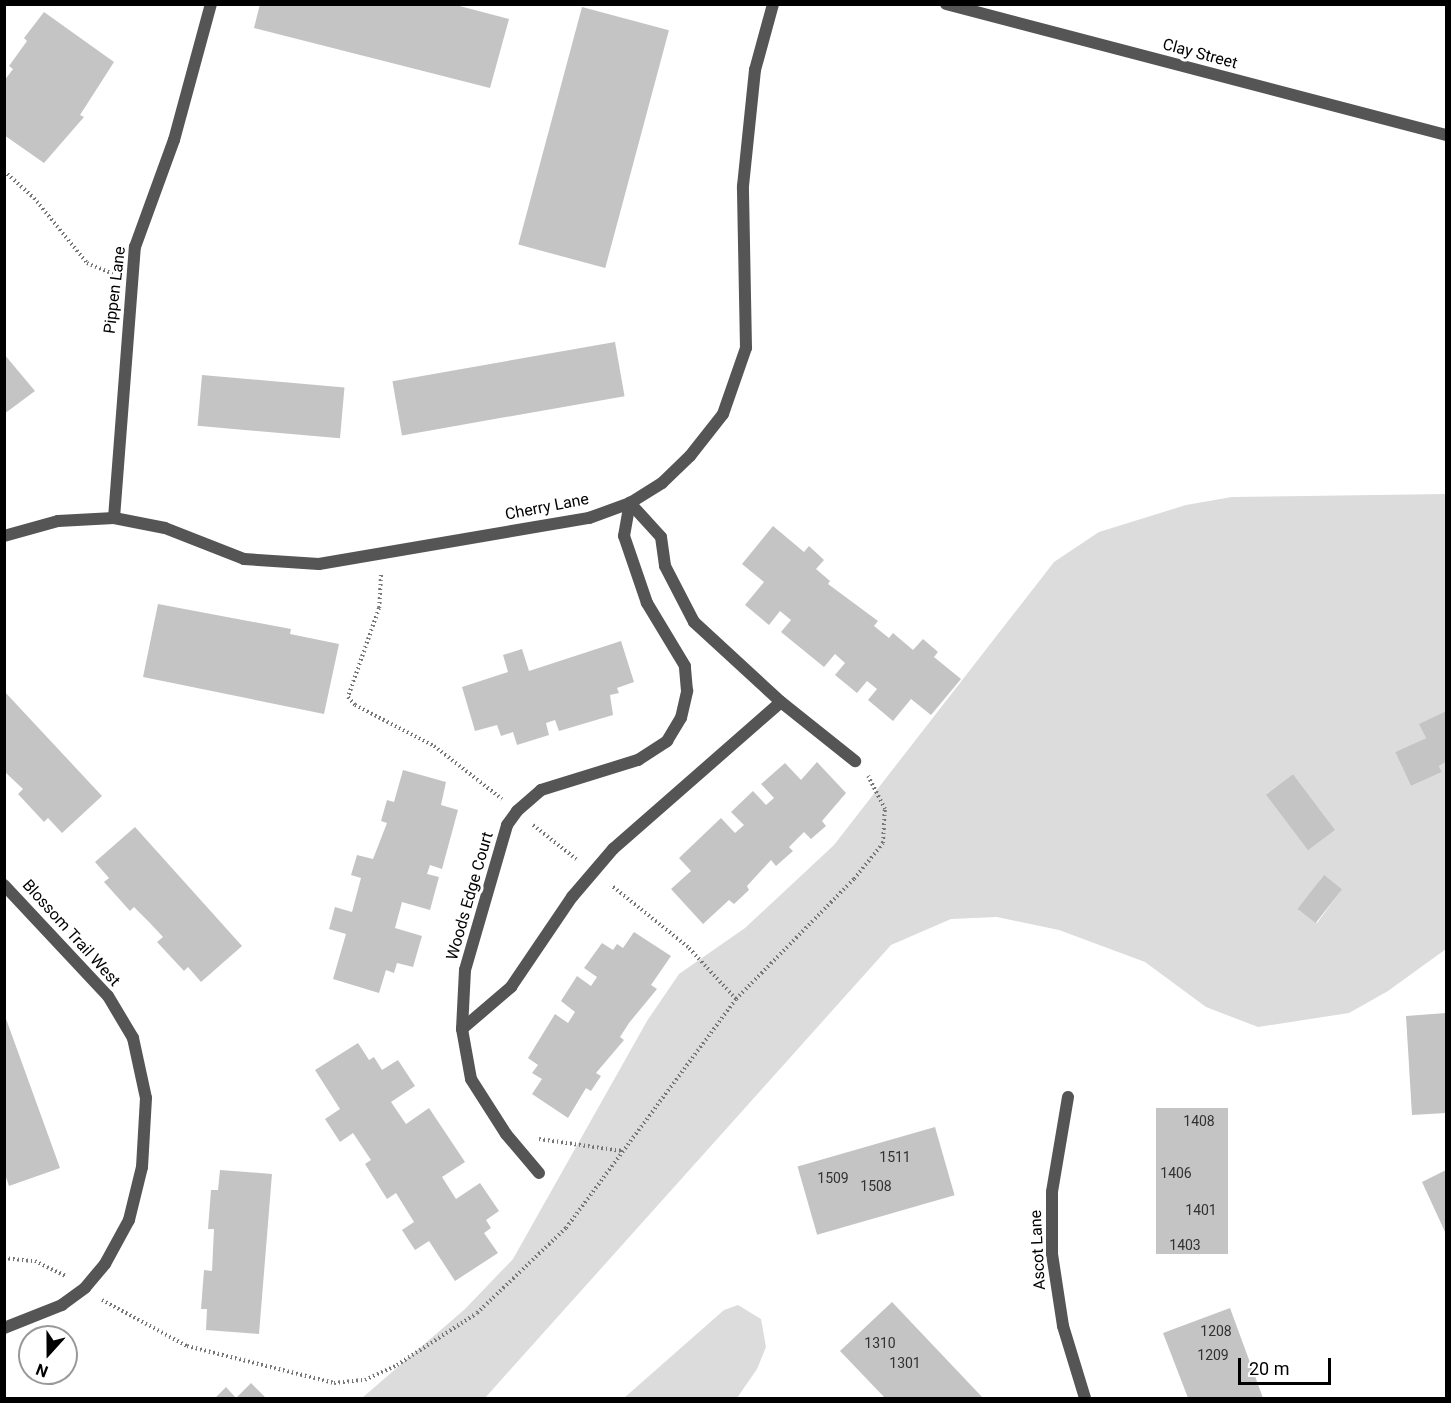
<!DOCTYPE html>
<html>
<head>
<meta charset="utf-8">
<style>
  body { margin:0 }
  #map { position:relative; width:1451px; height:1403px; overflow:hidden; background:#fff; font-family:Roboto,sans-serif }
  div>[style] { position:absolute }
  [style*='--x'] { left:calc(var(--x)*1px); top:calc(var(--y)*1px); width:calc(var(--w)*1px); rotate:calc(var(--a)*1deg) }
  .green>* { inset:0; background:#dcdcdc }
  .building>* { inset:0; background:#c4c4c4; transform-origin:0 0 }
  .path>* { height:4px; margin-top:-2px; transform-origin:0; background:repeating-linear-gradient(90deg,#777 0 1.5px,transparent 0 4.5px) }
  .minor>* { height:12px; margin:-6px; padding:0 6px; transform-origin:6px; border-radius:6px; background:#555 }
  .tertiary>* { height:12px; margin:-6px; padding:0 6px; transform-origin:6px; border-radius:6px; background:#555 }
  span { translate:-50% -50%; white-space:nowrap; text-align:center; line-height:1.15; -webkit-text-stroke:6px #fff; paint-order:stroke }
  .number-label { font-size:14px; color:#313131 }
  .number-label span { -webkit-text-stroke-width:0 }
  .street-label { font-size:16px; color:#000 }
  .frame { position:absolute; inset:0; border:6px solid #000; pointer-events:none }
  .north { position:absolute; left:18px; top:1325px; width:60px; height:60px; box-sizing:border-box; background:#fff; border:2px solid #999; border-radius:50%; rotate:201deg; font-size:16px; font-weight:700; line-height:24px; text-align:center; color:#000 }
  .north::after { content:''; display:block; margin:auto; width:21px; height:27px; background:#000; clip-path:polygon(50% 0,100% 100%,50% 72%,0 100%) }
  .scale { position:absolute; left:1238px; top:1358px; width:93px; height:27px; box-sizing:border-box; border:3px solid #000; border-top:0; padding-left:8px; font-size:18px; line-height:21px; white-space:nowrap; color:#000; -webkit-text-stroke:4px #fff; paint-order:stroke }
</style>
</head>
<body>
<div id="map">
  <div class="green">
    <div style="clip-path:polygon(evenodd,1446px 494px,1446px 711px,1420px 724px,1426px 738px,1395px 752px,1411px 786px,1442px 772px,1439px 766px,1446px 762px,1446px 949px,1388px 991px,1349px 1013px,1258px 1027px,1206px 1007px,1145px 962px,1059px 930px,997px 917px,951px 919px,891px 945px,485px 1398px,362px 1398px,465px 1309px,513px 1259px,647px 1021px,679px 974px,745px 928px,834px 845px,1054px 562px,1099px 532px,1186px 505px,1232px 497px,1446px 494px,1293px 774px,1335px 830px,1308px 850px,1266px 794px,1293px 774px,1446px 494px,1323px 876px,1342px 889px,1317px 923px,1299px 910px,1323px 876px)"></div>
    <div style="clip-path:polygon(738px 1305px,761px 1319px,766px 1347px,757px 1369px,737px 1398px,624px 1398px,724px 1310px)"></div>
  </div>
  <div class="building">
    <div style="clip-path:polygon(260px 4px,452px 4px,509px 19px,490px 88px,254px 28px)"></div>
    <div style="left:582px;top:7px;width:90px;height:246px;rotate:15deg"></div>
    <div style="clip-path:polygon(44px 12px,114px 62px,80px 115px,84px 117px,44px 163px,4px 135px,4px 81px,13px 69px,9px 66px,27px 41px,24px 38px)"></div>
    <div style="left:615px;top:342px;width:55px;height:226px;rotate:80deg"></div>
    <div style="clip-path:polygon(4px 354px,35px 391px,4px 414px)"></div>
    <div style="left:202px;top:375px;width:143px;height:51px;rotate:5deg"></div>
    <div style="clip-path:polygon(773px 526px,804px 552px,809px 546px,824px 560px,816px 569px,830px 581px,828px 584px,878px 621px,874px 626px,889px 638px,893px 633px,913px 650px,923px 639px,938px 652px,934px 657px,961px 679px,931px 715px,911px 699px,893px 721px,868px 700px,877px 689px,867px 681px,857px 693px,835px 675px,845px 663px,835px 654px,824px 667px,781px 632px,791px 620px,780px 611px,769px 625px,745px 605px,764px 582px,742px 564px)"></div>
    <div style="clip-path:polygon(158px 604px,291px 629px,290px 634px,339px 644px,324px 714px,143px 677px)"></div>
    <div style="clip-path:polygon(621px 641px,634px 682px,617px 688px,619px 693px,610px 695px,613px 715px,559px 731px,555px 720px,546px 723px,549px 735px,517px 745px,513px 732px,501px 736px,497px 725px,475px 731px,462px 687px,508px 672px,503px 655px,522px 649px,529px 671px)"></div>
    <div style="clip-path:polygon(4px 691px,102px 796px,62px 833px,48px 818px,44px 822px,18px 794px,23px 789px,4px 771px)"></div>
    <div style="clip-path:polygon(1446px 711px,1446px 762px,1439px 766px,1442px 772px,1411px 786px,1395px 752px,1426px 738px,1419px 724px)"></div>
    <div style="clip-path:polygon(817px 762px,846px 793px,822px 821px,826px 826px,811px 839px,804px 832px,789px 847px,793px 851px,776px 866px,771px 860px,747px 886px,749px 890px,734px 904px,729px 900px,703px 924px,671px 889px,691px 871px,679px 858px,721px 818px,735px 833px,744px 825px,731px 812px,753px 791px,766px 805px,774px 798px,761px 784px,785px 763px,801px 780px)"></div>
    <div style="clip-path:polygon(403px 770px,446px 782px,441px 805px,458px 810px,442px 869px,430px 865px,427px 874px,439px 877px,430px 910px,402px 902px,395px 928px,422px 936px,413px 967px,397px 963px,394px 973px,386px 970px,379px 993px,333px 979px,346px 934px,329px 929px,335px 907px,352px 912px,361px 878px,351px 875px,357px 855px,373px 859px,387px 823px,381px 821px,387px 800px,394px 802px)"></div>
    <div style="left:1293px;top:774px;width:70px;height:34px;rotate:53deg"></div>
    <div style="clip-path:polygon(135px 827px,242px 946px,201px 982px,188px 967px,184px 971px,157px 942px,163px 937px,149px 922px,134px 907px,130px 911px,104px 882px,109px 878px,95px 862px)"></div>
    <div style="left:1324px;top:875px;width:23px;height:43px;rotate:38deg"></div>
    <div style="clip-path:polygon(634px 932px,671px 956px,651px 985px,657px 989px,629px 1023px,620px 1037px,624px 1040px,596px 1073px,601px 1076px,591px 1091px,586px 1088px,568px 1118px,532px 1094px,542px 1079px,532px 1073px,538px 1065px,528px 1058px,555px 1014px,568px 1023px,575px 1012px,561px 1001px,577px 976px,591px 986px,597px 977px,584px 968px,602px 943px,613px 950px,617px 944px,623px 948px)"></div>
    <div style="clip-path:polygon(1446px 1013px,1446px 1113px,1412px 1115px,1406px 1016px)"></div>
    <div style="clip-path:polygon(5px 1016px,60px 1168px,9px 1186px,5px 1174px)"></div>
    <div style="clip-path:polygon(358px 1043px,369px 1060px,374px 1057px,382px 1070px,398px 1060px,415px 1086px,391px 1102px,406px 1124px,429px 1108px,465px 1162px,442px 1177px,456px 1199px,480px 1183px,499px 1211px,486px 1220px,491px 1228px,484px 1233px,498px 1253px,455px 1281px,429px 1241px,415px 1250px,402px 1230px,414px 1222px,396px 1193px,387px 1199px,365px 1164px,371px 1160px,353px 1133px,340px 1142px,325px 1119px,340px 1109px,315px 1070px)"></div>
    <div style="left:1156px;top:1108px;width:72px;height:146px"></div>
    <div style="left:935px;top:1127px;width:71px;height:143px;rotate:74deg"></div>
    <div style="clip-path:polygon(220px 1170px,272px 1174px,259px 1334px,206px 1330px,207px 1309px,201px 1309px,204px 1270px,212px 1271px,214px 1229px,208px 1229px,211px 1190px,218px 1190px)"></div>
    <div style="clip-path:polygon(1446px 1170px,1446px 1234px,1422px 1182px)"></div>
    <div style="clip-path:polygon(892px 1302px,983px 1398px,885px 1398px,840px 1351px)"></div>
    <div style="clip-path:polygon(1230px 1308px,1263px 1398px,1188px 1398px,1163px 1333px)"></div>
    <div style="clip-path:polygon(251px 1383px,266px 1398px,215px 1398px,226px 1387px,236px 1398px)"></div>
  </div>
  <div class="path">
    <div style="--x:4;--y:171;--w:40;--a:42"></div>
    <div style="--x:34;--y:198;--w:84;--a:50.8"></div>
    <div style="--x:87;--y:263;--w:28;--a:23"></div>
    <div style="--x:381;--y:575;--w:33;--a:93"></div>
    <div style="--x:379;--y:608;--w:94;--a:109.2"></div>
    <div style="--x:348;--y:697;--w:11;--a:49"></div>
    <div style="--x:355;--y:705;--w:89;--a:27.4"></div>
    <div style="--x:434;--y:746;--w:86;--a:37.9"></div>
    <div style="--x:533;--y:825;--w:55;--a:38.3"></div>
    <div style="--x:736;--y:999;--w:168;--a:-45.5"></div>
    <div style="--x:854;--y:879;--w:46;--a:-51.1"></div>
    <div style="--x:883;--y:843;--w:34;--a:-87"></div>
    <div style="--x:885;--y:809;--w:37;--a:-117"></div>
    <div style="--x:539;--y:1139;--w:84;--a:8.2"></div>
    <div style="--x:4;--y:1258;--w:31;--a:6"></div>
    <div style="--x:35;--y:1261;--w:34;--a:26"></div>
    <div style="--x:102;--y:1300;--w:97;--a:28.4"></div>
    <div style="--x:187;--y:1346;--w:152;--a:14.1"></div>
    <div style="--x:334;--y:1383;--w:31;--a:-6"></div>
    <div style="--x:365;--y:1380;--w:35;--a:-25"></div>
    <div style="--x:397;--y:1365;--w:95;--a:-33"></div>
    <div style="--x:477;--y:1313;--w:123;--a:-43.7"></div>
    <div style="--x:566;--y:1228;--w:285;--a:-53.4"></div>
    <div style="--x:736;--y:999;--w:71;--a:-132.7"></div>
    <div style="--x:688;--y:947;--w:99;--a:-141.2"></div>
  </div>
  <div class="minor">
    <div style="--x:630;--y:503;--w:46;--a:47.6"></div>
    <div style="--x:661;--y:537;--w:29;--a:82"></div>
    <div style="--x:665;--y:566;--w:63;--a:62.6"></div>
    <div style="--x:694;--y:622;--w:118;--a:42.6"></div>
    <div style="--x:781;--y:702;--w:95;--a:38.6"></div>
    <div style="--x:114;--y:518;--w:272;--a:-85.6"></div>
    <div style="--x:135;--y:247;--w:114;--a:-70"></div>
    <div style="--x:174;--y:140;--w:141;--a:-74.8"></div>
    <div style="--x:4;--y:536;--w:56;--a:-15.5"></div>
    <div style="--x:58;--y:521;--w:56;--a:-3.1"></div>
    <div style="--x:114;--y:518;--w:52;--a:11.1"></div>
    <div style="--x:165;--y:528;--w:85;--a:21.4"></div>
    <div style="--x:244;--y:559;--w:75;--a:3.8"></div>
    <div style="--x:319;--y:564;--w:274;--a:-9.7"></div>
    <div style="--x:589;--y:518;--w:44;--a:-20.1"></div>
    <div style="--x:630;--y:503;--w:38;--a:-32"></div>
    <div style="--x:662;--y:483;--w:39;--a:-44"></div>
    <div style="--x:690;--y:456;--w:53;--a:-51.8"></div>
    <div style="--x:723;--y:414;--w:70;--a:-70.8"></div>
    <div style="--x:746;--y:348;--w:162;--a:-91.1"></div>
    <div style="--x:743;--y:186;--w:117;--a:-84.1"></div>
    <div style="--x:755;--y:70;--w:68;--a:-74.7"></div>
    <div style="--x:4;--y:885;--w:152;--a:46.9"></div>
    <div style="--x:108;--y:996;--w:49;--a:59.2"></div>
    <div style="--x:133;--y:1038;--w:61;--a:77.8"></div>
    <div style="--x:146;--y:1098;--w:69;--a:93.3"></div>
    <div style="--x:142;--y:1167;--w:55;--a:103.8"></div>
    <div style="--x:129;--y:1220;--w:50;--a:118.6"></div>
    <div style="--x:105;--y:1264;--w:31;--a:130"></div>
    <div style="--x:85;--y:1288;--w:29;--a:144"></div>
    <div style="--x:62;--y:1305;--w:62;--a:158.4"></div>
    <div style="--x:462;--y:1029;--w:65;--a:-40.6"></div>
    <div style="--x:511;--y:987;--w:109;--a:-55.9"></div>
    <div style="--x:572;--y:897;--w:63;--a:-49.5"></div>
    <div style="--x:613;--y:849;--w:223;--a:-41.2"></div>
    <div style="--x:1068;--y:1097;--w:96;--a:99.6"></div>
    <div style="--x:1052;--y:1192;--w:62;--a:90"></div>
    <div style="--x:1052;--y:1254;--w:73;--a:81.3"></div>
    <div style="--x:1063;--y:1326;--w:75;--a:73"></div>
    <div style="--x:539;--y:1173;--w:51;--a:-130.2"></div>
    <div style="--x:506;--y:1134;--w:65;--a:-122.5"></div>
    <div style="--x:471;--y:1079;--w:51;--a:-100.2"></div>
    <div style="--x:462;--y:1029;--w:59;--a:-87.1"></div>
    <div style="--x:465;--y:970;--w:151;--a:-73.8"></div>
    <div style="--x:507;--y:825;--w:17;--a:-54"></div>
    <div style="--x:517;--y:811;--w:32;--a:-41"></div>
    <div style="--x:541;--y:790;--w:102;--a:-17.2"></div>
    <div style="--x:638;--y:760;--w:35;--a:-33"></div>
    <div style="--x:667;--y:741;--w:27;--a:-59"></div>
    <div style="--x:681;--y:718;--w:28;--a:-77"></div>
    <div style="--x:687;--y:691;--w:25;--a:-95"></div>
    <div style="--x:685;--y:666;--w:74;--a:-121.1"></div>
    <div style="--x:647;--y:603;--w:71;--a:-108.9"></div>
    <div style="--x:624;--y:536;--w:34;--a:-80"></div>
  </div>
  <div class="tertiary">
    <div style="--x:946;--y:4;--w:517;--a:14.68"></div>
  </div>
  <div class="number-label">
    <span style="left:1199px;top:1121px">1408</span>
    <span style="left:895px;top:1157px">1511</span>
    <span style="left:1176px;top:1173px">1406</span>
    <span style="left:833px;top:1178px">1509</span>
    <span style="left:876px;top:1186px">1508</span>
    <span style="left:1201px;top:1210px">1401</span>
    <span style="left:1185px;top:1245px">1403</span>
    <span style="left:1216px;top:1331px">1208</span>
    <span style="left:880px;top:1343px">1310</span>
    <span style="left:1213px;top:1355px">1209</span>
    <span style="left:905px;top:1363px">1301</span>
  </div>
  <div class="street-label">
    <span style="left:1200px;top:54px;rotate:15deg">Clay Street</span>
    <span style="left:115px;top:290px;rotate:-83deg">Pippen Lane</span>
    <span style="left:547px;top:507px;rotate:-11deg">Cherry Lane</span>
    <span style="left:470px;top:896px;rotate:-74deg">Woods Edge Court</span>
    <span style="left:71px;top:933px;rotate:48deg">Blossom Trail West</span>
    <span style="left:1038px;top:1250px;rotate:-93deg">Ascot Lane</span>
  </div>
  <div class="frame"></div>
  <div class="north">N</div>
  <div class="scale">20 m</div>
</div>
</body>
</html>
